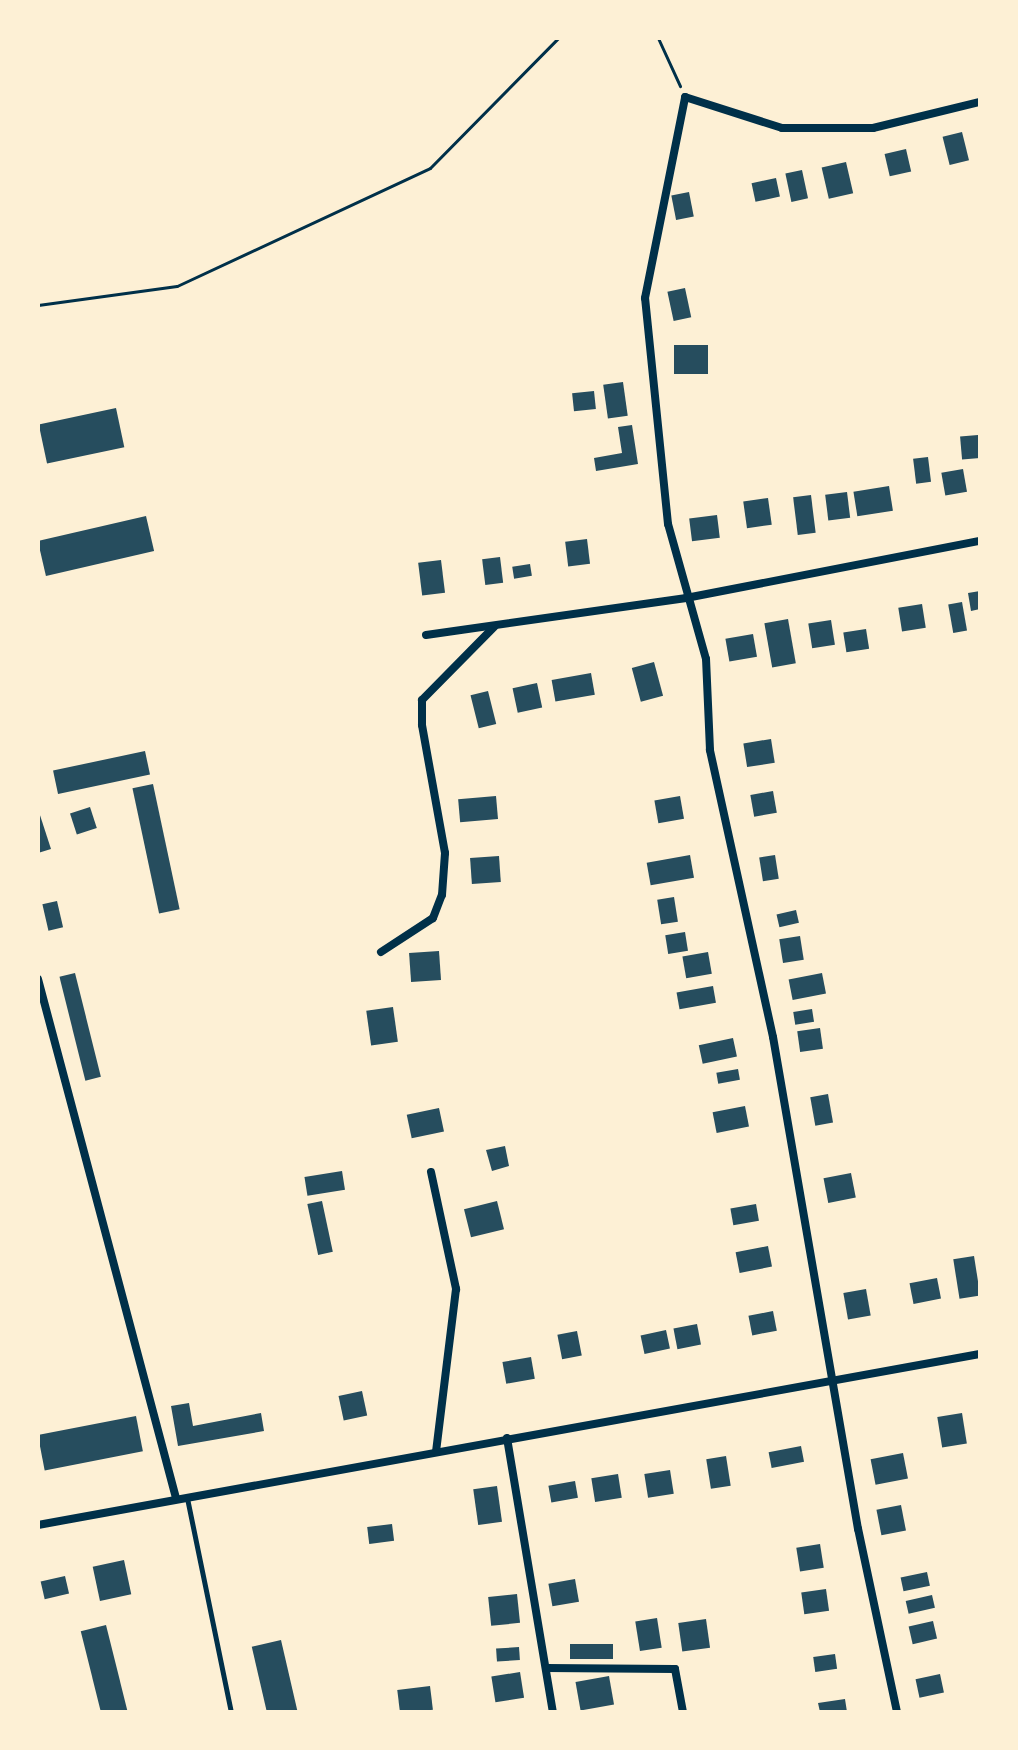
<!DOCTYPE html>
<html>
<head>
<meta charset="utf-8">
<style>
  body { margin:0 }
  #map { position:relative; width:1018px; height:1750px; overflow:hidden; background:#fdf0d5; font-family:Georgia,serif }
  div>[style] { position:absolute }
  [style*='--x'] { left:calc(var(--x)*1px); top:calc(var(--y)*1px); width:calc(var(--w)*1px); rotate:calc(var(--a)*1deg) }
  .building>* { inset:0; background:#264d5e; transform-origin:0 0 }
  .path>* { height:3px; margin:-1.5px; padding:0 1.5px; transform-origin:1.5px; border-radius:1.5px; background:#003049 }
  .service>* { height:5px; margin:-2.5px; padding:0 2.5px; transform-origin:2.5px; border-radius:2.5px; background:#003049 }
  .minor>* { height:8px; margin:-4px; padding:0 4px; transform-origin:4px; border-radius:4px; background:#003049 }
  span { translate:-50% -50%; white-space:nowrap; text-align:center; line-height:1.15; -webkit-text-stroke:8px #fdf0d5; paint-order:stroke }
  .frame { position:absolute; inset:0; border:40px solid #fdf0d5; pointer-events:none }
</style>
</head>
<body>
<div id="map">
  <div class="building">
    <div style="left:962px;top:132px;width:29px;height:20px;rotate:76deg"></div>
    <div style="left:906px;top:149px;width:23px;height:22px;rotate:77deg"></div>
    <div style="left:846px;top:162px;width:32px;height:25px;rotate:77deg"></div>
    <div style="left:802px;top:170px;width:29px;height:17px;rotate:78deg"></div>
    <div style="left:776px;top:178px;width:19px;height:25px;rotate:78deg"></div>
    <div style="left:689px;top:192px;width:25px;height:18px;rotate:79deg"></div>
    <div style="left:685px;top:288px;width:30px;height:18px;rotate:78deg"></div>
    <div style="left:674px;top:345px;width:34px;height:29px"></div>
    <div style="left:623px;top:382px;width:34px;height:20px;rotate:82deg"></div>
    <div style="left:594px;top:391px;width:18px;height:22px;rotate:84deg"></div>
    <div style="left:116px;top:408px;width:40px;height:79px;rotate:78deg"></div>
    <div style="clip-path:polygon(632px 425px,638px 464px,596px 471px,594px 458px,622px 453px,618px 427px)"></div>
    <div style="left:978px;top:435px;width:23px;height:18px;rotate:85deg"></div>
    <div style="left:928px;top:457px;width:25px;height:15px;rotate:83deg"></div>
    <div style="left:963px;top:469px;width:23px;height:22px;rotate:80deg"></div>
    <div style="left:889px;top:486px;width:25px;height:36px;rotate:81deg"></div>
    <div style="left:847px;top:492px;width:26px;height:22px;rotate:83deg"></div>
    <div style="left:811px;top:495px;width:38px;height:18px;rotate:83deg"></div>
    <div style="left:768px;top:498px;width:27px;height:25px;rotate:82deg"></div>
    <div style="left:717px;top:515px;width:23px;height:28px;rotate:83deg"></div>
    <div style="left:146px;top:516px;width:36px;height:111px;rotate:77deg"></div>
    <div style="left:587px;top:539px;width:25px;height:22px;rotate:83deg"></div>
    <div style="left:500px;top:557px;width:26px;height:18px;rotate:83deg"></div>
    <div style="left:441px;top:560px;width:33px;height:23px;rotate:83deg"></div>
    <div style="left:530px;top:564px;width:12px;height:18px;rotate:81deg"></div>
    <div style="clip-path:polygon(980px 591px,980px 609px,971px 611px,968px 593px)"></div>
    <div style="left:962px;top:602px;width:29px;height:14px;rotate:80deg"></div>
    <div style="left:922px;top:604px;width:24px;height:24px;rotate:81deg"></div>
    <div style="left:788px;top:619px;width:45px;height:24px;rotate:80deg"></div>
    <div style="left:831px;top:620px;width:25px;height:23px;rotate:81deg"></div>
    <div style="left:866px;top:629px;width:20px;height:23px;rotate:81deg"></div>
    <div style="left:753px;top:634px;width:23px;height:28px;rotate:80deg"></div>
    <div style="left:654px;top:662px;width:35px;height:23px;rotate:75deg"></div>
    <div style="left:591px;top:673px;width:22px;height:40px;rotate:80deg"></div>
    <div style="left:537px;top:683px;width:25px;height:25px;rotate:78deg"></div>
    <div style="left:488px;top:691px;width:34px;height:18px;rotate:76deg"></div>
    <div style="left:771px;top:739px;width:24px;height:28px;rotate:81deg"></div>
    <div style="left:145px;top:751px;width:24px;height:94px;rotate:78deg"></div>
    <div style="left:153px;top:784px;width:128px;height:21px;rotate:78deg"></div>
    <div style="left:773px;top:791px;width:22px;height:23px;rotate:80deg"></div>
    <div style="left:496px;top:796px;width:23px;height:38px;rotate:85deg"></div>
    <div style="left:680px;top:796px;width:23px;height:26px;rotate:80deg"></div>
    <div style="left:90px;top:807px;width:22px;height:21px;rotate:72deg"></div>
    <div style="clip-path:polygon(38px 809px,51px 849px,38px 853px)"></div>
    <div style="left:690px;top:855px;width:23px;height:44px;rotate:80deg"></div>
    <div style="left:775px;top:855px;width:24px;height:16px;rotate:81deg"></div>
    <div style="left:499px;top:856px;width:26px;height:29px;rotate:86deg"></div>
    <div style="left:674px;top:897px;width:25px;height:17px;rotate:81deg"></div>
    <div style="left:57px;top:901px;width:27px;height:15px;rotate:77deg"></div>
    <div style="left:796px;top:910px;width:13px;height:20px;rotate:77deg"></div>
    <div style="left:685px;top:932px;width:19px;height:20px;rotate:81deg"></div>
    <div style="left:800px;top:936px;width:24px;height:21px;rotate:81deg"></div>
    <div style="left:439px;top:951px;width:29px;height:30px;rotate:86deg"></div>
    <div style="left:708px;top:952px;width:22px;height:26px;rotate:80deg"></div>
    <div style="left:75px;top:973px;width:107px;height:16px;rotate:76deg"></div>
    <div style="left:822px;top:973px;width:21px;height:34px;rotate:79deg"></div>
    <div style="left:713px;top:986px;width:17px;height:37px;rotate:80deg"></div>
    <div style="left:393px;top:1007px;width:35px;height:27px;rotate:82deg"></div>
    <div style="left:812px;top:1009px;width:13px;height:19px;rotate:81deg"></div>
    <div style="left:820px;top:1028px;width:21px;height:23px;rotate:82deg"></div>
    <div style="left:733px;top:1038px;width:19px;height:35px;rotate:78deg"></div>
    <div style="left:738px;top:1069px;width:11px;height:22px;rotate:80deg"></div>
    <div style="left:828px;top:1094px;width:29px;height:18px;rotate:80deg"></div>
    <div style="left:745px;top:1106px;width:21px;height:33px;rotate:79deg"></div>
    <div style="left:439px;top:1108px;width:24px;height:33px;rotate:78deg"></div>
    <div style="clip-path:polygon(505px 1146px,509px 1166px,492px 1171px,486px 1150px)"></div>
    <div style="left:342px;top:1171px;width:19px;height:38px;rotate:81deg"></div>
    <div style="left:851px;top:1173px;width:25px;height:28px;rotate:79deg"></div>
    <div style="left:322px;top:1201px;width:52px;height:15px;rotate:78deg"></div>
    <div style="left:497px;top:1201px;width:29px;height:34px;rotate:76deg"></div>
    <div style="left:756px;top:1204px;width:17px;height:26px;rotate:80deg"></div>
    <div style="left:768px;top:1246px;width:21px;height:33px;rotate:79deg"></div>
    <div style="left:974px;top:1256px;width:40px;height:21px;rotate:81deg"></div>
    <div style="left:937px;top:1278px;width:21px;height:28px;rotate:79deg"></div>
    <div style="left:866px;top:1289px;width:27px;height:23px;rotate:80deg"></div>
    <div style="left:773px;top:1311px;width:20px;height:25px;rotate:79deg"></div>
    <div style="left:697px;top:1324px;width:21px;height:24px;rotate:79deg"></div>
    <div style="left:666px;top:1330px;width:19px;height:26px;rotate:78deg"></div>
    <div style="left:577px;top:1331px;width:25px;height:20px;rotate:79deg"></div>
    <div style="left:531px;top:1357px;width:22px;height:29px;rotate:80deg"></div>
    <div style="left:362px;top:1391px;width:25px;height:24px;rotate:78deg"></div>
    <div style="clip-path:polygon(189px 1403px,193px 1426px,261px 1413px,264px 1431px,178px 1446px,171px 1406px)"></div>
    <div style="left:962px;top:1413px;width:31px;height:25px;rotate:81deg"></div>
    <div style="left:136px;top:1416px;width:36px;height:100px;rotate:79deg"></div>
    <div style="left:801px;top:1446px;width:16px;height:33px;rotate:79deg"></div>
    <div style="left:903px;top:1453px;width:26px;height:33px;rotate:79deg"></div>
    <div style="left:726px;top:1456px;width:30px;height:20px;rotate:81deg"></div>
    <div style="left:670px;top:1470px;width:24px;height:26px;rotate:81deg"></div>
    <div style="left:618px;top:1474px;width:24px;height:27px;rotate:81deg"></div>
    <div style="left:575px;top:1481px;width:17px;height:27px;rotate:80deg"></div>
    <div style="left:497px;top:1486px;width:36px;height:24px;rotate:82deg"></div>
    <div style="left:901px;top:1505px;width:26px;height:25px;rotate:79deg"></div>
    <div style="left:392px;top:1524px;width:17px;height:25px;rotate:83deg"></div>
    <div style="left:820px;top:1544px;width:24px;height:24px;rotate:81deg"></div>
    <div style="left:124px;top:1560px;width:35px;height:32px;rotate:78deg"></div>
    <div style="left:927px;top:1572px;width:14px;height:27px;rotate:78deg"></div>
    <div style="left:65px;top:1576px;width:18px;height:25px;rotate:77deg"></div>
    <div style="left:575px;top:1579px;width:23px;height:27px;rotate:80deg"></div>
    <div style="left:826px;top:1589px;width:22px;height:25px;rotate:82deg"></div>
    <div style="left:517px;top:1594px;width:29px;height:29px;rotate:84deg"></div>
    <div style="left:932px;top:1595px;width:13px;height:27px;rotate:77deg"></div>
    <div style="left:657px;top:1618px;width:30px;height:22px;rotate:81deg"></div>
    <div style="left:706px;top:1619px;width:29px;height:28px;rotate:82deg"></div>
    <div style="left:933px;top:1621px;width:18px;height:25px;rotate:77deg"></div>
    <div style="left:106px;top:1625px;width:89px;height:26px;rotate:76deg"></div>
    <div style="left:281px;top:1640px;width:74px;height:30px;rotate:77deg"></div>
    <div style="left:613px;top:1644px;width:15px;height:43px;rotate:90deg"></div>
    <div style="left:519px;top:1647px;width:13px;height:23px;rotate:86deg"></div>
    <div style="left:835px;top:1654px;width:15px;height:22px;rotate:82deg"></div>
    <div style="left:520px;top:1672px;width:26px;height:29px;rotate:81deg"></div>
    <div style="left:940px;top:1674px;width:19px;height:25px;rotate:78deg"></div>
    <div style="left:609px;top:1676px;width:29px;height:34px;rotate:80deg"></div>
    <div style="left:430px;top:1686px;width:24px;height:33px;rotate:83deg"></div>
    <div style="clip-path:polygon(845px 1699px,847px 1712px,820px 1712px,818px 1703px)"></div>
  </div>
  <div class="path">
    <div style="--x:658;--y:38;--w:53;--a:65.4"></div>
    <div style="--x:38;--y:305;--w:140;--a:-7.8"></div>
    <div style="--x:177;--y:286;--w:279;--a:-25"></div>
    <div style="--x:430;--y:168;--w:182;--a:-45.4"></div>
  </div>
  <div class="service">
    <div style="--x:187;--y:1498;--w:218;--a:78.4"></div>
  </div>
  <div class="minor">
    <div style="--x:426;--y:635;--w:263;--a:-8.1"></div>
    <div style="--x:686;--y:598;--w:299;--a:-11"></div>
    <div style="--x:381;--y:952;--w:62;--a:-33.2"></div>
    <div style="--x:433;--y:918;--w:25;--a:-69"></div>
    <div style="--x:442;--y:895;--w:42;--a:-85.9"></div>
    <div style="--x:445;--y:853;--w:130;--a:-100.2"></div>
    <div style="--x:422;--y:725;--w:25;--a:-90"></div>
    <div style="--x:422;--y:700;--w:103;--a:-45.4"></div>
    <div style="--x:38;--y:979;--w:537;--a:75.11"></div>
    <div style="--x:431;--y:1172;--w:120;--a:77.9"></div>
    <div style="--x:456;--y:1289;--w:163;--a:97"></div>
    <div style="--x:507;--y:1438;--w:278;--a:80.5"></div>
    <div style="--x:38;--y:1525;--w:957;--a:-10.29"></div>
    <div style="--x:546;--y:1668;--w:129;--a:0.4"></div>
    <div style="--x:675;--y:1669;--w:44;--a:79.5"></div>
    <div style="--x:897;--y:1712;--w:187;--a:-102"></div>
    <div style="--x:858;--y:1529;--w:499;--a:-99.8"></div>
    <div style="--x:773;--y:1037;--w:294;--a:-102.4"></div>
    <div style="--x:710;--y:750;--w:91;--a:-92.5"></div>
    <div style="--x:706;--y:659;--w:140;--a:-105.7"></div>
    <div style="--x:668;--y:524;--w:227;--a:-95.8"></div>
    <div style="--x:645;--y:298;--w:205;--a:-78.7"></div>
    <div style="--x:685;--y:97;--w:102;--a:17.7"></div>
    <div style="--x:782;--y:128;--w:91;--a:0"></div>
    <div style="--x:873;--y:128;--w:110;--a:-13.7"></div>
  </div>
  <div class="frame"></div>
</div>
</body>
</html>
